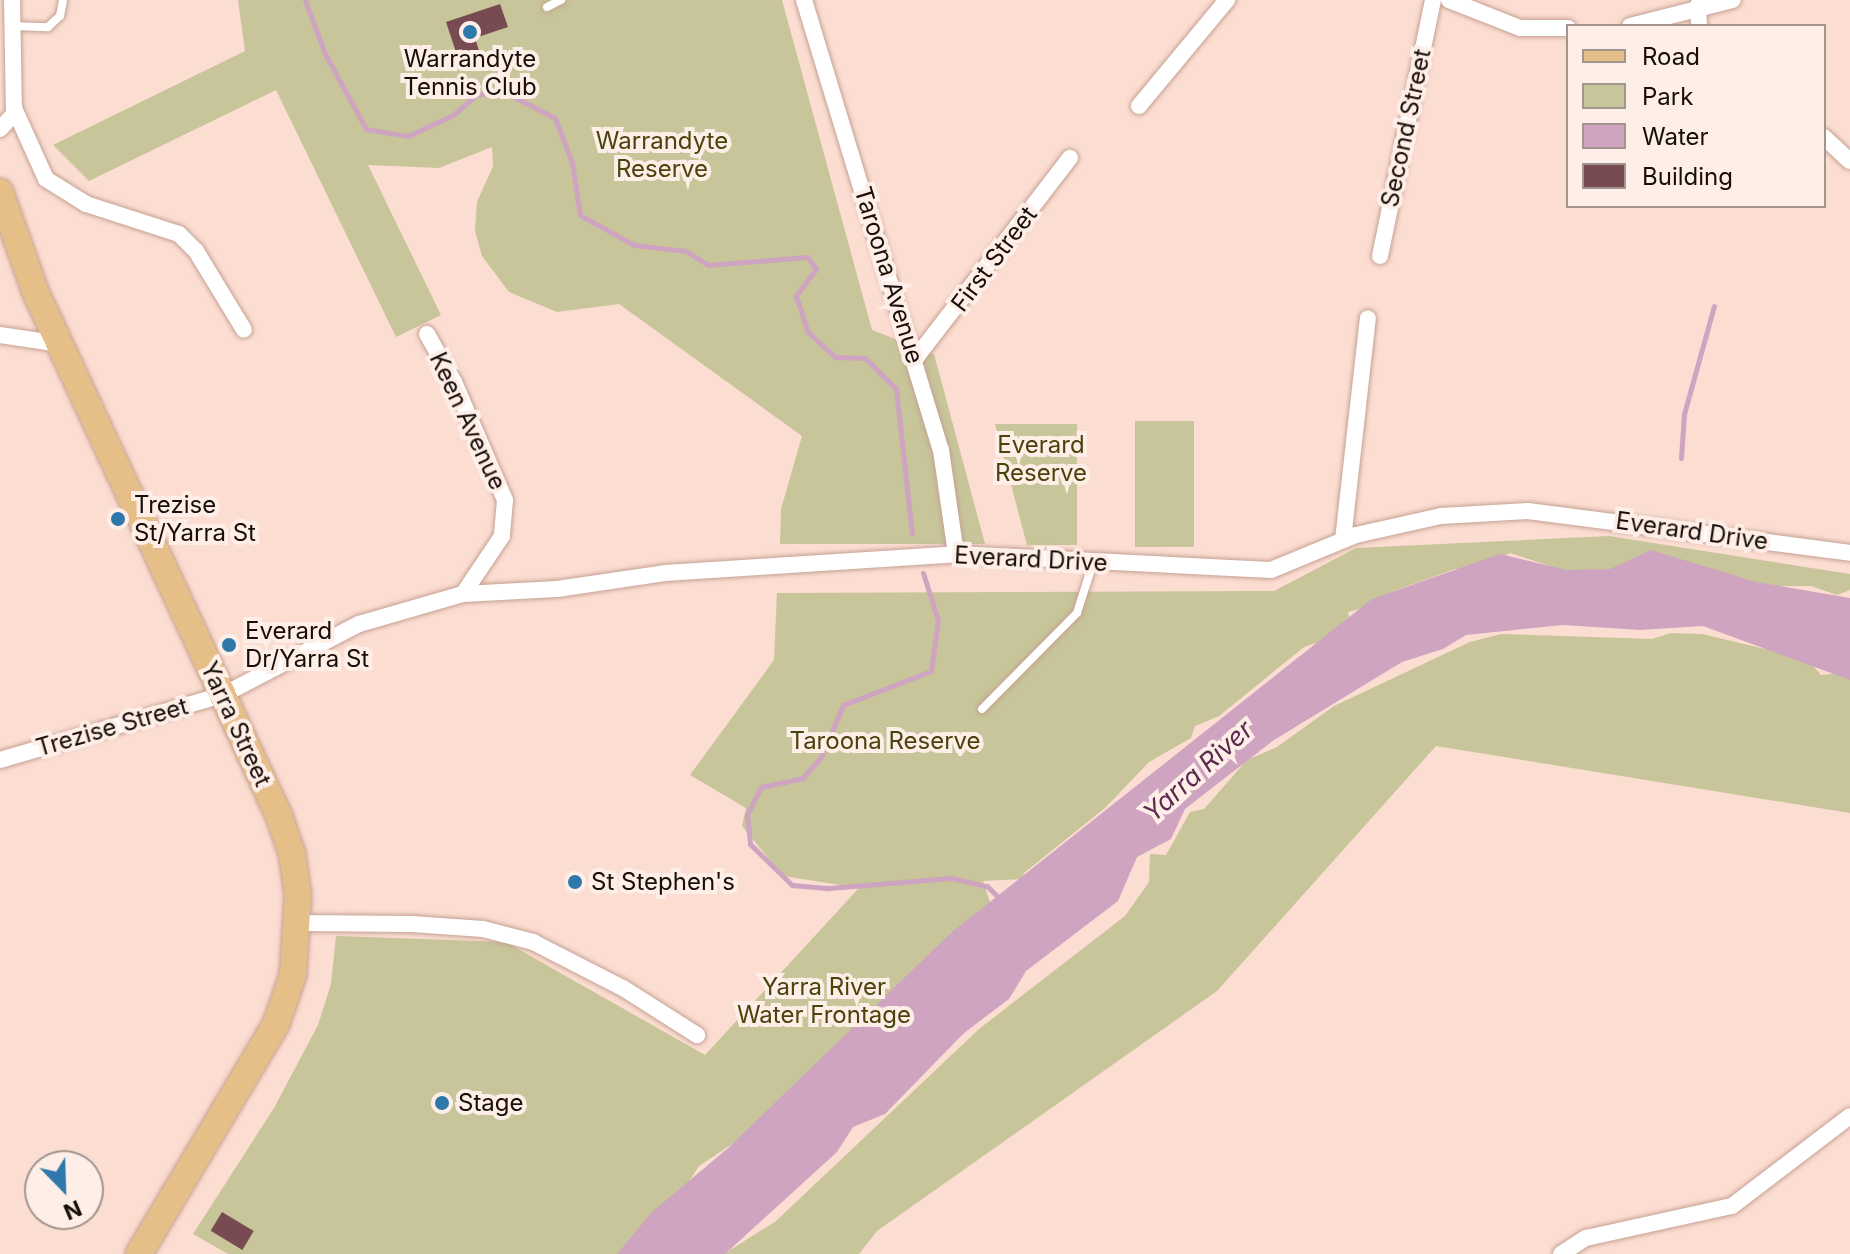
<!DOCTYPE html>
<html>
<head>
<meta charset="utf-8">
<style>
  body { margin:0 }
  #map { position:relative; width:1850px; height:1254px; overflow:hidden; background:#fcddd2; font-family:Inter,sans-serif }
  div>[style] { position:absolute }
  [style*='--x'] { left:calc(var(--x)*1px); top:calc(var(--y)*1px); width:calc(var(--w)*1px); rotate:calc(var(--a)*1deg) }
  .green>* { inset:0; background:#c7c599; transform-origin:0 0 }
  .water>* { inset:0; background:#cea4c0 }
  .stream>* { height:5px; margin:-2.5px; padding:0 2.5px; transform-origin:2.5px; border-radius:2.5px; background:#cea4c0 }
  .building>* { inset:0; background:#774b51; transform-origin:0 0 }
  .roads { filter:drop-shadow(0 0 2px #c5a193) drop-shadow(0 0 2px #c5a193) }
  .service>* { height:8px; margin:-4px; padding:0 4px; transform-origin:4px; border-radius:4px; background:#fff }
  .minor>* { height:16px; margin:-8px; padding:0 8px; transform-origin:8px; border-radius:8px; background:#fff }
  .primary>* { height:26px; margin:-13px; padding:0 13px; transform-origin:13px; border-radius:13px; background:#e5bf87 }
  .dots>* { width:22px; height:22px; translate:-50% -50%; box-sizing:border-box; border:4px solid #feeee8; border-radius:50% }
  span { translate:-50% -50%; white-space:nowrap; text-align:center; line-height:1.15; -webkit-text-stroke:8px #feeee8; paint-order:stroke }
  .poi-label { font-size:24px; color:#190d08 }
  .left { translate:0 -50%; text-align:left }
  .street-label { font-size:24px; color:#190d08 }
  .park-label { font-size:24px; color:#49440c }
  .water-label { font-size:26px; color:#5d2950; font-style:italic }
  .legend { position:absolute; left:1566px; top:24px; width:260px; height:184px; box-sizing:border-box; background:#feeee8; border:2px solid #a2948e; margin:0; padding:10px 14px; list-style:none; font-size:24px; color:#190d08 }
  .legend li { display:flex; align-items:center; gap:16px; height:40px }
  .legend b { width:40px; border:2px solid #a2948e }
  .north { position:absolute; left:24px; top:1150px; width:80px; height:80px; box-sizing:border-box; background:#feeee8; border:2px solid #a2948e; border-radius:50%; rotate:157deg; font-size:22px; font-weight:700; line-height:32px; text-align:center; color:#190d08 }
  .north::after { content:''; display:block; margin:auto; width:28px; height:36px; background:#2f78ac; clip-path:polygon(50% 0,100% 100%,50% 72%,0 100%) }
</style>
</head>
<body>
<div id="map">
  <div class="green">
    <div style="clip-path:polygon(238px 0,782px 0,872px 330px,934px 354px,985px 544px,780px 544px,781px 509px,802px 436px,619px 304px,557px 312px,509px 292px,482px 256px,475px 231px,477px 202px,493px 166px,492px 147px,439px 168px,368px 165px,441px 315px,396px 337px,276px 90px,89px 181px,53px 145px,245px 51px)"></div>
    <div style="left:1194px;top:421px;width:126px;height:59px;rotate:90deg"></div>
    <div style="clip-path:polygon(995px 424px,1077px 424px,1077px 545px,1027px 545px)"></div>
    <div style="clip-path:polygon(1609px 536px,1850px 574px,1850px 590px,1837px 595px,1811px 586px,1753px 586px,1642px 555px,1612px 569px,1566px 571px,1510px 553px,1473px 570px,1455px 569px,1394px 591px,1370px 606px,1348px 612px,1349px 617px,1321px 641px,1304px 647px,1219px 716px,1195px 726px,1191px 738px,1149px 762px,1105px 808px,1024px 873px,1022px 879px,983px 881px,990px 902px,747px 1134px,699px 1166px,642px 1254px,228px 1254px,193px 1234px,274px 1108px,318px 1025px,331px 984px,336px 936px,506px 942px,705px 1055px,859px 888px,783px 876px,742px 826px,746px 808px,690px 775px,774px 660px,777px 593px,1274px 591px,1356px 548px)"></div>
    <div style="clip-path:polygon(1671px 633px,1702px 634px,1807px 659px,1821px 675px,1850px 672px,1850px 813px,1436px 746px,1217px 991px,877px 1231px,859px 1254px,724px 1254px,776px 1221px,979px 1029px,1125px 916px,1149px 882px,1150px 854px,1166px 855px,1190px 812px,1204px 809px,1247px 760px,1277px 747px,1334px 706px,1470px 642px,1501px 634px,1652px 639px)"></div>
  </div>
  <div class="water">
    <div style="clip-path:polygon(1651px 550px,1756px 582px,1850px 598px,1850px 680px,1703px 626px,1640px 630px,1563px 625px,1466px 635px,1443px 649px,1402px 662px,1274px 740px,1185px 809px,1171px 839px,1137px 857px,1118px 901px,1026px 971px,1009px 999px,964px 1033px,885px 1114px,853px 1127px,837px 1152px,725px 1254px,617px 1254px,652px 1212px,727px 1149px,952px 932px,1372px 599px,1500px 554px,1567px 570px,1610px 569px)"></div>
  </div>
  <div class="stream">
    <div style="--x:305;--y:0;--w:58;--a:69.7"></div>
    <div style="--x:325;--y:54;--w:85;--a:61.3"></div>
    <div style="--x:366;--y:129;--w:43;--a:9.5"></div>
    <div style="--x:408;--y:136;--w:50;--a:-25"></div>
    <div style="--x:453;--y:115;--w:30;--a:-41"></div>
    <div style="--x:476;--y:95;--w:26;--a:-9"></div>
    <div style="--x:502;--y:91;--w:59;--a:27"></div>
    <div style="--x:555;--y:118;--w:48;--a:69.3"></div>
    <div style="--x:572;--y:163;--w:53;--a:81.3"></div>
    <div style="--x:580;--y:215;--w:62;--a:29.1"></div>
    <div style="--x:634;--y:245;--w:52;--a:6.6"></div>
    <div style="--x:686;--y:251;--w:26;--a:32"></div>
    <div style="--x:708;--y:265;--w:99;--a:-4.6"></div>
    <div style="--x:807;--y:257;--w:15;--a:53"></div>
    <div style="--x:816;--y:269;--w:34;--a:127"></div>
    <div style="--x:796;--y:296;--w:38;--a:72"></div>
    <div style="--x:808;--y:332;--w:37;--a:43"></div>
    <div style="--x:835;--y:357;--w:30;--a:2"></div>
    <div style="--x:865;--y:358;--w:44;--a:45"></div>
    <div style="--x:896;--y:389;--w:145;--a:83.7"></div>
    <div style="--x:1681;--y:458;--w:44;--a:-86.1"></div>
    <div style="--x:1684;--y:414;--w:112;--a:-74.5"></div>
    <div style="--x:923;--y:573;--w:49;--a:72.3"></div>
    <div style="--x:938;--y:620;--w:51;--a:97.8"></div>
    <div style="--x:931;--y:671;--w:94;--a:158.9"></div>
    <div style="--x:843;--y:705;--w:56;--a:112.9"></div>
    <div style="--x:821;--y:757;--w:28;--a:131"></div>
    <div style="--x:803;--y:778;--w:43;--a:167.9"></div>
    <div style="--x:761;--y:787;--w:31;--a:117"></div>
    <div style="--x:747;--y:815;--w:29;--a:84"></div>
    <div style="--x:750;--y:844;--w:59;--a:44.3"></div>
    <div style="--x:792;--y:885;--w:37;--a:5"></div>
    <div style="--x:829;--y:888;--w:122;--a:-4.7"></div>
    <div style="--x:951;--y:878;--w:37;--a:13"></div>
    <div style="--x:987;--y:886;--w:21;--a:45"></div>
  </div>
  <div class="building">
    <div style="clip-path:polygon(500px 4px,508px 27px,475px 38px,480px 54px,459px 61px,446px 22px)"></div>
    <div style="left:222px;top:1212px;width:37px;height:22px;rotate:31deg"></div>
  </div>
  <div class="roads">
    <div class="service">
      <div style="--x:547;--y:7;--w:16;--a:-27"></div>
      <div style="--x:12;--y:26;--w:36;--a:2"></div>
      <div style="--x:48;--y:27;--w:16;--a:-43"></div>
      <div style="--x:60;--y:16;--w:16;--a:-79"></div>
      <div style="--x:982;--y:709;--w:135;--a:-45.3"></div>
      <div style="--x:1077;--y:613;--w:52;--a:-72.3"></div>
    </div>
    <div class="minor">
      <div style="--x:804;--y:0;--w:470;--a:73.1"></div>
      <div style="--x:941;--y:450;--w:105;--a:81.8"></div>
      <div style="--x:1449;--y:0;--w:76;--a:21.5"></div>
      <div style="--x:1520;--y:28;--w:48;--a:0"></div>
      <div style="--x:1698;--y:5;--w:21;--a:87"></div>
      <div style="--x:1630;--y:26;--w:106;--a:-14.2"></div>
      <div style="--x:1139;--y:106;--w:138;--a:-50.3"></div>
      <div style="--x:14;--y:108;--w:78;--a:65.7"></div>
      <div style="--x:46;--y:179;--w:47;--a:32"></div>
      <div style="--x:86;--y:204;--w:98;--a:17.9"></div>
      <div style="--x:179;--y:234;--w:24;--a:45"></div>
      <div style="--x:196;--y:251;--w:92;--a:58.7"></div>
      <div style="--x:0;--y:129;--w:21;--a:-47"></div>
      <div style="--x:14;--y:114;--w:114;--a:-91"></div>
      <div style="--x:1824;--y:137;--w:35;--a:43"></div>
      <div style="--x:1380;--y:256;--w:261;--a:-78.3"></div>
      <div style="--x:427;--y:334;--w:55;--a:60.6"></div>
      <div style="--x:454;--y:382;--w:129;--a:66.6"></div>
      <div style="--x:505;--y:500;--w:36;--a:95"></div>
      <div style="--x:502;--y:536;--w:70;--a:123.9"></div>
      <div style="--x:0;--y:335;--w:61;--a:8.5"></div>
      <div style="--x:915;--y:359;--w:254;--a:-52.4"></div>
      <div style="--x:1343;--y:540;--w:223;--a:-83.6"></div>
      <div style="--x:0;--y:760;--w:232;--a:-16.3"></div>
      <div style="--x:223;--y:695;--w:153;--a:-27.6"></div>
      <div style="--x:359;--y:624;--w:108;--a:-16.1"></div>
      <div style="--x:463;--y:594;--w:94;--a:-3"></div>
      <div style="--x:557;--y:589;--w:109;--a:-8.4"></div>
      <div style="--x:665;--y:573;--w:292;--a:-3.7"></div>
      <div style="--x:956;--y:554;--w:315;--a:2.9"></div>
      <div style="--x:1271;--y:570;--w:92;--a:-22.4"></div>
      <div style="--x:1356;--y:535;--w:87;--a:-12.6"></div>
      <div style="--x:1441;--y:516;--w:87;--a:-3.3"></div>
      <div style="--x:1528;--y:511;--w:325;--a:7.4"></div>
      <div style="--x:297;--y:923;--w:115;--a:0.5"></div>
      <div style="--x:412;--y:924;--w:71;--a:4"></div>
      <div style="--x:483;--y:929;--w:52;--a:14.6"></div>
      <div style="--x:533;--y:942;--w:101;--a:27.1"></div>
      <div style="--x:623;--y:988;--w:88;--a:32.4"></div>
      <div style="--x:1561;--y:1254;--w:30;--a:-33"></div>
      <div style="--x:1586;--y:1238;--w:149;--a:-12.4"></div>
      <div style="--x:1732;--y:1206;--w:148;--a:-37.3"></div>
    </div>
    <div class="primary">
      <div style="--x:0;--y:192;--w:105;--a:70.5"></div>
      <div style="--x:35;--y:291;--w:579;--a:65.07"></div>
      <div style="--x:279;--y:816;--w:39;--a:71"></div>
      <div style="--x:292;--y:853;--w:42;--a:81.9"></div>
      <div style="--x:298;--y:895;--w:80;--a:93.6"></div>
      <div style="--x:293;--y:975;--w:52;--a:109.1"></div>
      <div style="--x:276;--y:1024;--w:268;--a:120.8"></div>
    </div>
  </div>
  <div class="dots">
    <div style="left:470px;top:32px;background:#2f78ac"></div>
    <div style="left:118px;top:519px;background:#2f78ac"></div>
    <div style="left:229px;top:645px;background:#2f78ac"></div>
    <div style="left:575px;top:882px;background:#2f78ac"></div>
    <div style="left:442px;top:1103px;background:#2f78ac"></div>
  </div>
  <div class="poi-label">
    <span style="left:470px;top:73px">Warrandyte<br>Tennis Club</span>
    <span class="left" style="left:134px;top:519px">Trezise<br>St/Yarra St</span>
    <span class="left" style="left:245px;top:645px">Everard<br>Dr/Yarra St</span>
    <span class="left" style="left:591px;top:882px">St Stephen's</span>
    <span class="left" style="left:458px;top:1103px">Stage</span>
  </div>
  <div class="street-label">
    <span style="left:1406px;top:128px;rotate:-78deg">Second Street</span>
    <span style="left:994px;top:259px;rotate:-53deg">First Street</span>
    <span style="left:889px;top:275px;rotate:73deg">Taroona Avenue</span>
    <span style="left:468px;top:421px;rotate:65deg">Keen Avenue</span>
    <span style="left:1692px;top:531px;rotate:8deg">Everard Drive</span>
    <span style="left:1031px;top:559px;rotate:3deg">Everard Drive</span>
    <span style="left:236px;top:724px;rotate:65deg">Yarra Street</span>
    <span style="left:112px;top:727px;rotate:-16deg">Trezise Street</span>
  </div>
  <div class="park-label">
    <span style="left:662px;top:155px">Warrandyte<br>Reserve</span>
    <span style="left:1041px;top:459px">Everard<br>Reserve</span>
    <span style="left:885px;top:741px">Taroona Reserve</span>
    <span style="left:824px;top:1001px">Yarra River<br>Water Frontage</span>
  </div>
  <div class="water-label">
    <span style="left:1198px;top:771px;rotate:-42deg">Yarra River</span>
  </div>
  <ul class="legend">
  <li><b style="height:10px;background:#e5bf87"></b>Road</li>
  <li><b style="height:22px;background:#c7c599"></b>Park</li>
  <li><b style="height:22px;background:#cea4c0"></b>Water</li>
  <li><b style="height:22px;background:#774b51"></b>Building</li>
  </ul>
  <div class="north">N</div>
</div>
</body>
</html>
